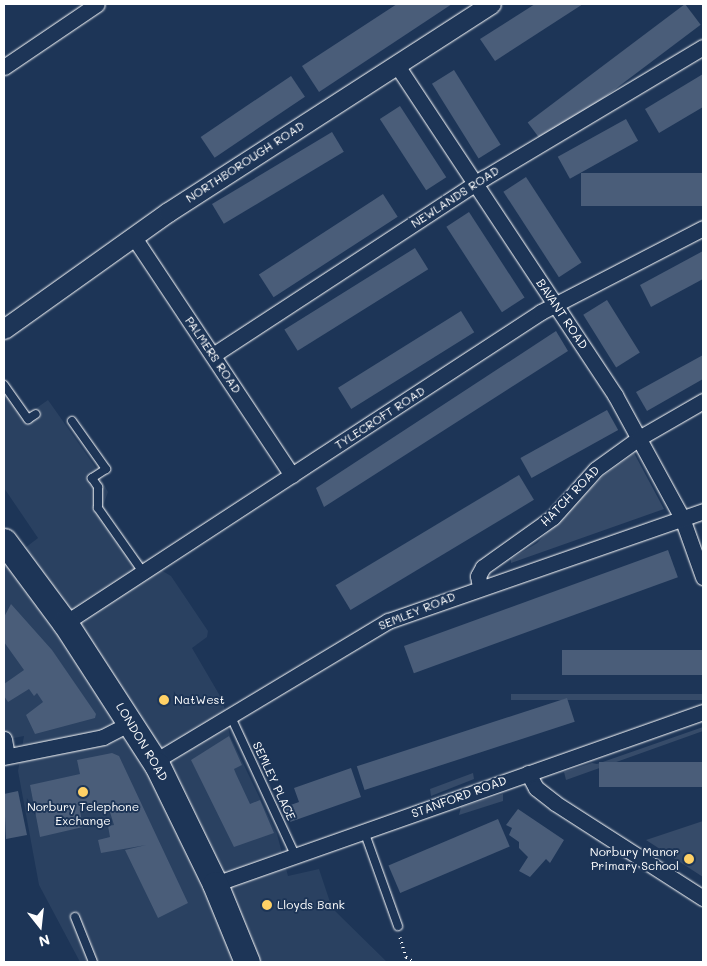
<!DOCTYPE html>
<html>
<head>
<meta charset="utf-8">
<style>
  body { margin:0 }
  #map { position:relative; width:707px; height:966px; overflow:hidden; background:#1d3557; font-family:Mali,sans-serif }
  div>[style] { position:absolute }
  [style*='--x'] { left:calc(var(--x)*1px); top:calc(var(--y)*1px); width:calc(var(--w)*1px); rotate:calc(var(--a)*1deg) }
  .built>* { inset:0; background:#2a4161 }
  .green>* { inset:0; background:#364b69; transform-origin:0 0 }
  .building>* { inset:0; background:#4a5d79; transform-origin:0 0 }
  .path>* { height:3px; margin-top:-1.5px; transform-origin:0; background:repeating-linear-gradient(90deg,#fff 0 1px,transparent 0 5px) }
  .roads { filter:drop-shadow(0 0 1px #fff) drop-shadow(0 0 1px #fff) }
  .service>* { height:8px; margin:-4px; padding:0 4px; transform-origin:4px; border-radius:4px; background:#1d3557 }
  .minor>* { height:15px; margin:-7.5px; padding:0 7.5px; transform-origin:7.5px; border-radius:7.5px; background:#1d3557 }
  .tertiary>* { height:19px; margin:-9.5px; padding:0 9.5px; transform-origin:9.5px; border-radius:9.5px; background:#1d3557 }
  .trunk>* { height:25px; margin:-12.5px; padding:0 12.5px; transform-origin:12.5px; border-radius:12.5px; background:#1d3557 }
  .dots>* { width:14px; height:14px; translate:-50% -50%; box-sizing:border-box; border:2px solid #1d3557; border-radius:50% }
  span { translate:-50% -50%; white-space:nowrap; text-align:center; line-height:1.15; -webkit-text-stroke:4px #1d3557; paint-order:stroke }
  .street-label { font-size:12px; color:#fff }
  .poi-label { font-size:12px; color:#fff }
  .left { translate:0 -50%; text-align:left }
  .right { translate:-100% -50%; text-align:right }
  .frame { position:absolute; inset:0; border:5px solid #fff; pointer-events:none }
  .north { position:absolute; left:15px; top:901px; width:50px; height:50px; -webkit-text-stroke:4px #1d3557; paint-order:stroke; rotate:164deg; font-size:14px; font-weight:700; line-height:20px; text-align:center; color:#fff }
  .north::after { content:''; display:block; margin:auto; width:18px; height:22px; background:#fff; clip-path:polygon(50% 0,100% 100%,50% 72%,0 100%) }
</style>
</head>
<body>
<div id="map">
  <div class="built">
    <div style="clip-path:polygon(4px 381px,28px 414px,48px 400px,94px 465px,108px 492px,103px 506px,134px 554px,171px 576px,208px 631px,207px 637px,192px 648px,223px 701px,230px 736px,277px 834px,288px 876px,319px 869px,332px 908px,387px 962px,80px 962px,39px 885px,18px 771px,24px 736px,4px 740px,4px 564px,38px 538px,4px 488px)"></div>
  </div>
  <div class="green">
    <div style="clip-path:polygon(634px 453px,664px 509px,511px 563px,511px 559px,537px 543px,604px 475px)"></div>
    <div style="left:703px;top:694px;width:6px;height:192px;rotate:90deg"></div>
    <div style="clip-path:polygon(703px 727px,703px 731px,566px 780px,564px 772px,592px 763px,597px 764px)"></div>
    <div style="clip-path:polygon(473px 773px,474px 779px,431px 796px,430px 789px)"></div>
    <div style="clip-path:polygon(503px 794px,503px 801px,459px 815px,461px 807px)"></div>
    <div style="clip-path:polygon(703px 821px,703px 877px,646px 840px)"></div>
  </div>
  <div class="building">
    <div style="clip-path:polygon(397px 4px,452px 4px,319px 92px,302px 66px)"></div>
    <div style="clip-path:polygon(535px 4px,583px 4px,495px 61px,480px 39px)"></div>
    <div style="left:685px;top:4px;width:26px;height:197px;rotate:53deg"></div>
    <div style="left:454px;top:70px;width:88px;height:26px;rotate:58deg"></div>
    <div style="clip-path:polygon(703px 74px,703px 107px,659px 133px,645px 109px)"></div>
    <div style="left:291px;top:76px;width:25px;height:109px;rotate:56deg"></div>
    <div style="left:400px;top:106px;width:85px;height:24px;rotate:57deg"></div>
    <div style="left:626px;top:119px;width:25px;height:78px;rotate:61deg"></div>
    <div style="left:332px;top:132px;width:23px;height:140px;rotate:59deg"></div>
    <div style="left:703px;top:173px;width:33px;height:122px;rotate:90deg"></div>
    <div style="left:526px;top:177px;width:102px;height:27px;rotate:57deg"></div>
    <div style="left:383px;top:194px;width:27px;height:148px;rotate:57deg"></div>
    <div style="left:469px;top:212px;width:102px;height:27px;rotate:57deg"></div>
    <div style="left:415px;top:248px;width:25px;height:154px;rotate:58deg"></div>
    <div style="clip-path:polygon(703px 251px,703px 279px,651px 307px,640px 285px)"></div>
    <div style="left:607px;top:300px;width:62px;height:28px;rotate:58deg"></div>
    <div style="left:461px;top:311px;width:25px;height:145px;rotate:58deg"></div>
    <div style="clip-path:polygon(556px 331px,568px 351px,324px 507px,316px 488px)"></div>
    <div style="clip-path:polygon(703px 355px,703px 379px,647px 411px,636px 392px)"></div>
    <div style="left:607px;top:410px;width:23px;height:99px;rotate:61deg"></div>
    <div style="left:519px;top:475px;width:29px;height:214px;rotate:59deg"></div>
    <div style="left:668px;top:550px;width:29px;height:281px;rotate:70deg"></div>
    <div style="clip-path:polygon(11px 604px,52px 650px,96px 714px,95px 718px,35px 734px,26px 715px,43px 702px,37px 693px,34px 696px,29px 689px,8px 702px,4px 696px,4px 684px,24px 670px,4px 642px,4px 617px)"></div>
    <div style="left:703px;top:650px;width:25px;height:141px;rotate:90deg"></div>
    <div style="left:567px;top:698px;width:25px;height:221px;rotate:72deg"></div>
    <div style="clip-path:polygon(229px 736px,242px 765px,234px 769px,236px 774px,250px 804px,260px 800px,274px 833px,234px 847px,191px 760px)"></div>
    <div style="clip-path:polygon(112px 753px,119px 756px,188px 903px,158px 918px,125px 850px,146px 845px,101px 853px,98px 840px,110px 837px,108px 826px,114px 825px,108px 806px,80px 811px,83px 827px,40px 837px,30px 785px,80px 774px,77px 760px)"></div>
    <div style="left:703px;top:762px;width:25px;height:104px;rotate:90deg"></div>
    <div style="clip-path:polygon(351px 768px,361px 797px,290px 822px,285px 807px,299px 802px,294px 788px)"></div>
    <div style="clip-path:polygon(18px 791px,27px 835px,6px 839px,4px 794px)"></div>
    <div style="clip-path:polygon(518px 809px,564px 840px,550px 863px,546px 859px,530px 877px,519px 871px,528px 857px,519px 848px,519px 842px,509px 835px,512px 828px,506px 825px)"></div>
    <div style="left:498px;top:819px;width:30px;height:119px;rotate:67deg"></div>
  </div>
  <div class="path">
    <div style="--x:400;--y:937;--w:21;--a:73"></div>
    <div style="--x:406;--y:957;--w:10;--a:29"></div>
  </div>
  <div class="roads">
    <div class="service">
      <div style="--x:4;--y:385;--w:42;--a:54.8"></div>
      <div style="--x:28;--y:419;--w:9;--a:-32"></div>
      <div style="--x:72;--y:421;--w:59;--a:54.7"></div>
      <div style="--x:106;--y:469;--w:17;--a:147"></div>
      <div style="--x:92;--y:478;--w:11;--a:56"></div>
      <div style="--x:98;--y:487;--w:21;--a:90"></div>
      <div style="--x:98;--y:508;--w:78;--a:54.9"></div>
      <div style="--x:231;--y:717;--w:152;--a:65.1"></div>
      <div style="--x:364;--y:831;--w:101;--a:70.3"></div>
      <div style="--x:75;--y:917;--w:48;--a:68.2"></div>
    </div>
    <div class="minor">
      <div style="--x:396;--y:64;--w:397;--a:56.5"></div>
      <div style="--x:615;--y:395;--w:140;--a:61.4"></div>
      <div style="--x:682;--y:518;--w:63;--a:70.4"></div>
      <div style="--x:4;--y:67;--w:112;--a:-34.1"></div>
      <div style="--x:133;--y:236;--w:287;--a:56.4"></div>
      <div style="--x:213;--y:355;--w:324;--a:-33.2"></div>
      <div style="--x:484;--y:178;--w:255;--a:-30.9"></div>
      <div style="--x:480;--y:587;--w:11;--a:-100"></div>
      <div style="--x:478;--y:576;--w:10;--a:-61"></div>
      <div style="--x:483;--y:567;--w:86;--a:-35.5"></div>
      <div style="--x:553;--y:517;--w:64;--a:-48.1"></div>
      <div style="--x:596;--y:469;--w:53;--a:-35.8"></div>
      <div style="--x:639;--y:438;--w:74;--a:-30"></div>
      <div style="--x:65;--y:623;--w:569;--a:-33.16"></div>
      <div style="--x:541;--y:312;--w:182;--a:-27.4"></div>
      <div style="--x:4;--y:739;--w:17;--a:80"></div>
      <div style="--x:4;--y:757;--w:101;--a:-11.4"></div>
      <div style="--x:103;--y:737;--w:31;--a:-27"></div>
      <div style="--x:155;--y:761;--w:272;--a:-31"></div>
      <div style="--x:388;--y:621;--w:334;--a:-19.2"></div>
      <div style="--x:528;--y:773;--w:17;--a:62"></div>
      <div style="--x:536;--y:788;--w:24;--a:38"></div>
      <div style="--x:555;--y:803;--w:176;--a:32.7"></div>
      <div style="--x:215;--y:884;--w:517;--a:-19.42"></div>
    </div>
    <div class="tertiary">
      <div style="--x:4;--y:329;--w:201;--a:-35.5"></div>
      <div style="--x:168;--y:212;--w:384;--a:-32.8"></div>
    </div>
    <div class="trunk">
      <div style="--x:4;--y:541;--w:102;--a:53.4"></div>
      <div style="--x:65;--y:623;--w:169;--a:57.1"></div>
      <div style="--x:157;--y:765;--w:132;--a:64"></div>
      <div style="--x:215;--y:884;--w:84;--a:67.7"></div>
    </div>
  </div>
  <div class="dots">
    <div style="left:164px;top:700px;background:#ffd166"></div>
    <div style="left:83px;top:792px;background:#ffd166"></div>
    <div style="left:689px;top:859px;background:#ffd166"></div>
    <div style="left:267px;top:905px;background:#ffd166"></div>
  </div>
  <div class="street-label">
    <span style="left:245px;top:162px;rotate:-33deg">NORTHBOROUGH ROAD</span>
    <span style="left:455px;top:197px;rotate:-33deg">NEWLANDS ROAD</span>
    <span style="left:562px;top:314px;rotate:56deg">BAVANT ROAD</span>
    <span style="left:213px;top:355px;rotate:56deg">PALMERS ROAD</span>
    <span style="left:380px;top:418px;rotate:-33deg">TYLECROFT ROAD</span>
    <span style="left:570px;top:496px;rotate:-46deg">HATCH ROAD</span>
    <span style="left:417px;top:611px;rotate:-22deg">SEMLEY ROAD</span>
    <span style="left:142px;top:742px;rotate:59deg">LONDON ROAD</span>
    <span style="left:274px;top:781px;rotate:65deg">SEMLEY PLACE</span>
    <span style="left:459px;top:797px;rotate:-20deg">STANFORD ROAD</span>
  </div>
  <div class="poi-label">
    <span class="left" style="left:174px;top:700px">NatWest</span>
    <span style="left:83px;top:814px">Norbury Telephone<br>Exchange</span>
    <span class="right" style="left:679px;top:859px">Norbury Manor<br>Primary School</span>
    <span class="left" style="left:277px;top:905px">Lloyds Bank</span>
  </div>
  <div class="frame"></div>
  <div class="north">N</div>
</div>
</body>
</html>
